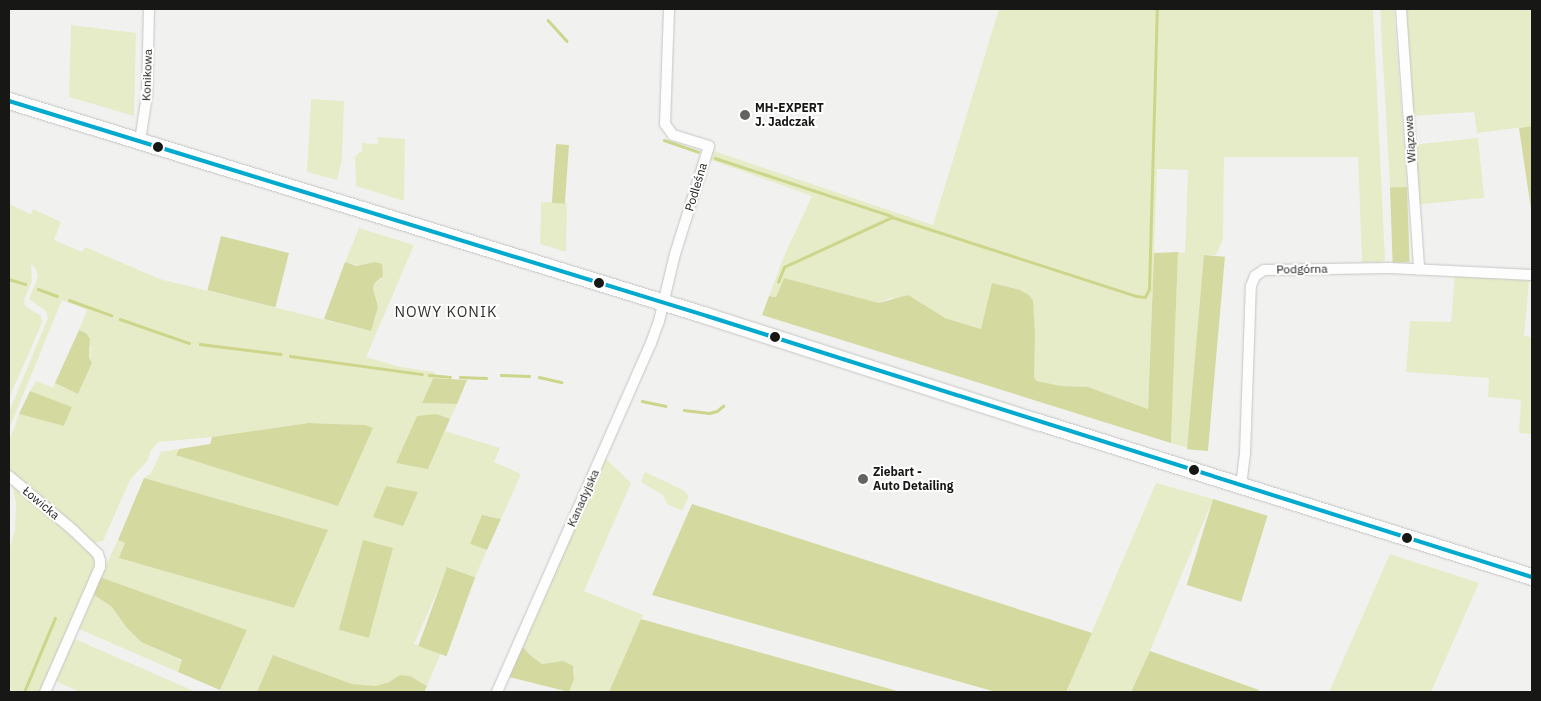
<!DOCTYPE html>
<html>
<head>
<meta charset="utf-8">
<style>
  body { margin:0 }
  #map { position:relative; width:1541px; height:701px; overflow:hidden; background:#f1f2f0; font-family:"IBM Plex Sans",sans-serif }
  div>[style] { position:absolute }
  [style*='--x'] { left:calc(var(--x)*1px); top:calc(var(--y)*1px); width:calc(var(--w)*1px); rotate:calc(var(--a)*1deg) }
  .green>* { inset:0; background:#e7ecc8; transform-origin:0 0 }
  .forest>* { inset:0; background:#d4da9f; transform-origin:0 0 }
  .stream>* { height:2.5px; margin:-1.25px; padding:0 1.25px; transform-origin:1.25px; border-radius:1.25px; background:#cdd58a }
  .roads { filter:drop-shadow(0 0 1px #c4c5c3) drop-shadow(0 0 1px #c4c5c3) }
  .minor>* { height:10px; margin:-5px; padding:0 5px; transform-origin:5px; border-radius:5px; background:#fdfdfd }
  .primary>* { height:16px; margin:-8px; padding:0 8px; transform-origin:8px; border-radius:8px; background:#fdfdfd }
  .bus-1>* { height:4px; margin:-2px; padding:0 2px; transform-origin:2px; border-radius:2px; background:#00a9ce }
  .dots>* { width:14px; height:14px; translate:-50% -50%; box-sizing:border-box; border:2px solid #fff; border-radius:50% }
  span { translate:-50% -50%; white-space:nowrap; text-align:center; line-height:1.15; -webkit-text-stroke:4px #fff; paint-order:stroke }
  .street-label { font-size:12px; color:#171715 }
  .poi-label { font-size:12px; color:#171715; font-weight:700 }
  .left { translate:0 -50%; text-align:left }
  .quarter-label { font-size:15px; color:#31322e; letter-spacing:1px }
  .frame { position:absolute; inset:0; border:10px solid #171715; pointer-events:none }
</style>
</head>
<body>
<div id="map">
  <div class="green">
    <div style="clip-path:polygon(999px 9px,1373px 9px,1385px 260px,1382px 262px,1362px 262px,1358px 157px,1224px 157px,1223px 239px,1216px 255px,1204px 255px,1195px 450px,1171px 443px,1178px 252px,1185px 253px,1188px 170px,1157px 169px,1148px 409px,1088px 387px,1061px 386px,1038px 381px,1034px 377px,1034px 312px,998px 285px,993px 284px,981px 329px,945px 318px,927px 308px,891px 298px,879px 303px,784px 278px,776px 297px,769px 296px,784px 256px,812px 196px,711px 160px,714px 151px,933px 225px)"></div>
    <div style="clip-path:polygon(1380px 9px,1394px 9px,1407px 187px,1390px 188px)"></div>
    <div style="clip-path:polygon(1404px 9px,1532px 9px,1532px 126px,1477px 133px,1474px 112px,1412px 116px)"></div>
    <div style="clip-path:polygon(71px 25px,136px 33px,134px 116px,69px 97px)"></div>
    <div style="clip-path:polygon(311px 99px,344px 101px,342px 160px,337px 180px,307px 172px)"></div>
    <div style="clip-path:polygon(377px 137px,405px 139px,404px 201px,356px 186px,355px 156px,362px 151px,362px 143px,378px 144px)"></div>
    <div style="left:1478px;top:138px;width:60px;height:65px;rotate:84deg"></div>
    <div style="clip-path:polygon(541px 202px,567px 203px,566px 252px,540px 244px)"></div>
    <div style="clip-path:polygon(9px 204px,31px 214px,33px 209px,61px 222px,54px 240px,82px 252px,85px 247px,160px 279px,370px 331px,378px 307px,372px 290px,374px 284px,381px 279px,375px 262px,362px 266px,345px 262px,359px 228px,414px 245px,366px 357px,400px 367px,435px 372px,422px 403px,457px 404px,450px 419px,437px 414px,428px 469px,445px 431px,500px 448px,494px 462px,521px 474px,501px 519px,489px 516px,470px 544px,487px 550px,475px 577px,448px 567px,414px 644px,441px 653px,427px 686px,410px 676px,401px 675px,389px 682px,376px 686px,351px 684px,274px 655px,257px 692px,225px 692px,220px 690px,247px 630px,100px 577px,118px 540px,125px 543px,120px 558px,294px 608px,327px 530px,144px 478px,151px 473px,161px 452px,179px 449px,176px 455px,365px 425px,308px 423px,212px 437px,158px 442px,150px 452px,148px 460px,130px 480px,103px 541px,93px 543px,9px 471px,9px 442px,19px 414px,64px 426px,72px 407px,30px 391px,36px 381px,53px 388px,55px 383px,78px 394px,92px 363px,89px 358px,91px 348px,86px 333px,79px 330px,87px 310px,62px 300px,9px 429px,9px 412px,48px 318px,46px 311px,29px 299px,38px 277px,35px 267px,31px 265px,32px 281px,24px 300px,25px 306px,41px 316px,42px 323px,9px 398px)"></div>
    <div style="clip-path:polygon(1455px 274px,1532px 277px,1532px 281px,1529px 281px,1524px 336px,1532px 337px,1532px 434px,1519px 433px,1521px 400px,1488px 397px,1489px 378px,1406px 372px,1410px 321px,1451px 322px)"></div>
    <div style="clip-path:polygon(605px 458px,631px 483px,584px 591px,643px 615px,609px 692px,569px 692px,575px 670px,563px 661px,542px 664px,530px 655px,523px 647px)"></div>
    <div style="clip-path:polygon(645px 472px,683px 490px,689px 496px,682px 511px,667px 504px,663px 495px,641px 482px)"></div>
    <div style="clip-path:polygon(12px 483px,93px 554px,97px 560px,97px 567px,43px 692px,9px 692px,9px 551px,15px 529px,16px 503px)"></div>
    <div style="clip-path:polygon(1156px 483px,1213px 499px,1150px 651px,1131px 692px,1066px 692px)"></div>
    <div style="clip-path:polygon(1390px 554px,1479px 583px,1431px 692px,1329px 692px)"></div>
    <div style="clip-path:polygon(94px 595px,112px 607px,126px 627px,141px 642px,182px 661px,178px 672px,79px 629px)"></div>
    <div style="clip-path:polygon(75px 639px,196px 692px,80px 692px,55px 681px)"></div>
  </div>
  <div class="forest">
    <div style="clip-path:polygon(1532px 126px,1532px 216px,1519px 128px)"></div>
    <div style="left:556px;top:144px;width:13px;height:59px;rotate:4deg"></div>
    <div style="left:1407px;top:187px;width:75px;height:17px;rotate:88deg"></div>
    <div style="left:221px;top:236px;width:70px;height:56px;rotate:14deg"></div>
    <div style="clip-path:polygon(1178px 252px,1171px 443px,762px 315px,769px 296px,776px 297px,784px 278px,879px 303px,908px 295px,945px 318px,981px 329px,992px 283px,1020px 290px,1029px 295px,1033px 301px,1035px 335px,1034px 377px,1037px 381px,1061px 386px,1088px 387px,1148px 409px,1154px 253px)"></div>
    <div style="left:1204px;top:255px;width:21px;height:195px;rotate:5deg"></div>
    <div style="clip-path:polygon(345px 262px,357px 266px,375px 262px,382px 264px,383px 276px,374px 284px,373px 289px,378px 307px,371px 331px,324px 319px)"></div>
    <div style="clip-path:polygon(79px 330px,86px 333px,90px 339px,89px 358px,92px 363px,78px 394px,55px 383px)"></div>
    <div style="clip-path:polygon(433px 378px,467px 380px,457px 404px,422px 403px)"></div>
    <div style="clip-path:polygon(30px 391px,72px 407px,64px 426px,19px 414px)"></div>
    <div style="clip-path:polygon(437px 414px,450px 419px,428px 469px,396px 463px,417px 416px)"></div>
    <div style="clip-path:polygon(308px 423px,365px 425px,373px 428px,338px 506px,176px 455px,179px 449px,210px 444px,212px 437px)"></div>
    <div style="clip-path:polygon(144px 478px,328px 530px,294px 608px,119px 558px,125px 543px,118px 540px)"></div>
    <div style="clip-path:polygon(386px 486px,418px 492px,403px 526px,373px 517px)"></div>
    <div style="left:1213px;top:499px;width:57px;height:90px;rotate:17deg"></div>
    <div style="clip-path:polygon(692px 504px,869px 561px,1092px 633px,1066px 692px,996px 692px,652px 595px)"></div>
    <div style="clip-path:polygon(482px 515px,501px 519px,487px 550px,470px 544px)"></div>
    <div style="left:363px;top:540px;width:31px;height:93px;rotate:15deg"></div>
    <div style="left:447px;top:567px;width:30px;height:84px;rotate:20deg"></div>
    <div style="clip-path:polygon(100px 577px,247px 630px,220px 690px,178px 672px,182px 660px,141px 642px,126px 627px,112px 607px,94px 595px)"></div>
    <div style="clip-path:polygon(641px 619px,901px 692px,609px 692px)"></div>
    <div style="clip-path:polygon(523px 647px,530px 655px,542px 664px,563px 661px,573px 666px,574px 679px,569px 692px,509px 677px)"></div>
    <div style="clip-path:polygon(1150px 651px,1259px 690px,1258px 692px,1131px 692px)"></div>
    <div style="clip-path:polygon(273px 655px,352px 684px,376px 686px,389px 682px,400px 675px,410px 676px,427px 686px,424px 692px,257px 692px)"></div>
  </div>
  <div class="stream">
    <div style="--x:548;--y:20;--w:28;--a:48"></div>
    <div style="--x:664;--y:140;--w:36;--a:19"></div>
    <div style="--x:715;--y:158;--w:185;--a:18.2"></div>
    <div style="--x:9;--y:279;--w:17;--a:17"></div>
    <div style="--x:778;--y:282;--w:16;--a:-68"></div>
    <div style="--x:784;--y:267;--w:119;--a:-24.8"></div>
    <div style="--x:892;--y:217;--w:256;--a:17.9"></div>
    <div style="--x:1136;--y:296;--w:9;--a:6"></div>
    <div style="--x:1145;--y:297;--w:9;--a:-63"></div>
    <div style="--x:1149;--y:289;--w:280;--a:-88.4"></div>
    <div style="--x:38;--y:289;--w:20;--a:20"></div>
    <div style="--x:69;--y:300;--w:45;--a:19.7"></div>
    <div style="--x:120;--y:319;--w:73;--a:19.2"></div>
    <div style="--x:200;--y:344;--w:81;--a:7.1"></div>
    <div style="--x:290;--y:356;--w:133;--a:7.8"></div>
    <div style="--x:429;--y:375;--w:21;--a:5"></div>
    <div style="--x:501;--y:375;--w:28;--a:2"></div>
    <div style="--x:460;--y:377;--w:26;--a:2"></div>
    <div style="--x:539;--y:377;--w:23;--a:13"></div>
    <div style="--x:642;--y:401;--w:24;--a:12"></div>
    <div style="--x:684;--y:410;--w:25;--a:7"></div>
    <div style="--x:709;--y:413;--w:8;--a:-14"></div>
    <div style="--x:717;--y:411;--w:8;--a:-40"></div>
    <div style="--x:24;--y:692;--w:80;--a:-67.3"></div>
  </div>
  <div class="roads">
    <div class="minor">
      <div style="--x:1401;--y:9;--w:261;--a:86"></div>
      <div style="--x:140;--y:141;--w:47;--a:-81.3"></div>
      <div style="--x:147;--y:95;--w:86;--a:-88.7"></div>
      <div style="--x:9;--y:476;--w:85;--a:40.2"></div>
      <div style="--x:74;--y:531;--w:33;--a:44"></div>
      <div style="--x:98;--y:554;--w:7;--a:74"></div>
      <div style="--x:100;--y:561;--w:6;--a:90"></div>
      <div style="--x:100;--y:567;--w:137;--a:113.7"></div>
      <div style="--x:1241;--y:486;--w:32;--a:-83"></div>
      <div style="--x:1245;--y:454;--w:168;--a:-88"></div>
      <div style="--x:1251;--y:286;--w:11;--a:-68"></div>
      <div style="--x:1255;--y:276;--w:11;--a:-34"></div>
      <div style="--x:1264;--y:270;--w:126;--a:-0.9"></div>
      <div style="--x:1390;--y:268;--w:142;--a:2.8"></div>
      <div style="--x:497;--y:692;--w:381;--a:-66.2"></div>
      <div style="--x:651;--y:343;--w:23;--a:-70"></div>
      <div style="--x:659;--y:321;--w:69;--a:-76.6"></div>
      <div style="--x:675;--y:254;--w:113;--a:-72.5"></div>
      <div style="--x:709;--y:146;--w:38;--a:-163"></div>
      <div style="--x:673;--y:135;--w:14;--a:-126"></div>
      <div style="--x:665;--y:124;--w:115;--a:-88"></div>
    </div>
    <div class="primary">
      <div style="--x:9;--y:101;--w:730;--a:17.12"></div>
      <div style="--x:707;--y:316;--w:348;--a:17.8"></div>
      <div style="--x:1038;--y:422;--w:518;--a:17.42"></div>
    </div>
  </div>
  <div class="bus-1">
    <div style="--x:9;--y:101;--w:730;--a:17.12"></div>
    <div style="--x:707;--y:316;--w:865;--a:17.56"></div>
  </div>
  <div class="dots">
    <div style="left:745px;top:115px;background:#636462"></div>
    <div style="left:158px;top:147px;background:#171715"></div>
    <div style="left:599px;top:283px;background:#171715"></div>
    <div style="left:775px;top:337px;background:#171715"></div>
    <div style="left:1194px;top:470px;background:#171715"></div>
    <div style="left:863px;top:479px;background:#636462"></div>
    <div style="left:1407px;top:538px;background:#171715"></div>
  </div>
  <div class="street-label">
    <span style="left:147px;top:75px;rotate:-88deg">Konikowa</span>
    <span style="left:1410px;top:139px;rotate:-94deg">Wiązowa</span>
    <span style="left:696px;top:187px;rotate:-73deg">Podleśna</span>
    <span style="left:1302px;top:269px;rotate:-1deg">Podgórna</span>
    <span style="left:583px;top:498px;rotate:-66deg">Kanadyjska</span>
    <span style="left:41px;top:503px;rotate:40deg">Łowicka</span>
  </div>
  <div class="poi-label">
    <span class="left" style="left:755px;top:115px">MH-EXPERT<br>J. Jadczak</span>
    <span class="left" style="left:873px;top:479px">Ziebart -<br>Auto Detailing</span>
  </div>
  <div class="quarter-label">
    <span style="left:446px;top:312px">NOWY KONIK</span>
  </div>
  <div class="frame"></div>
</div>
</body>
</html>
